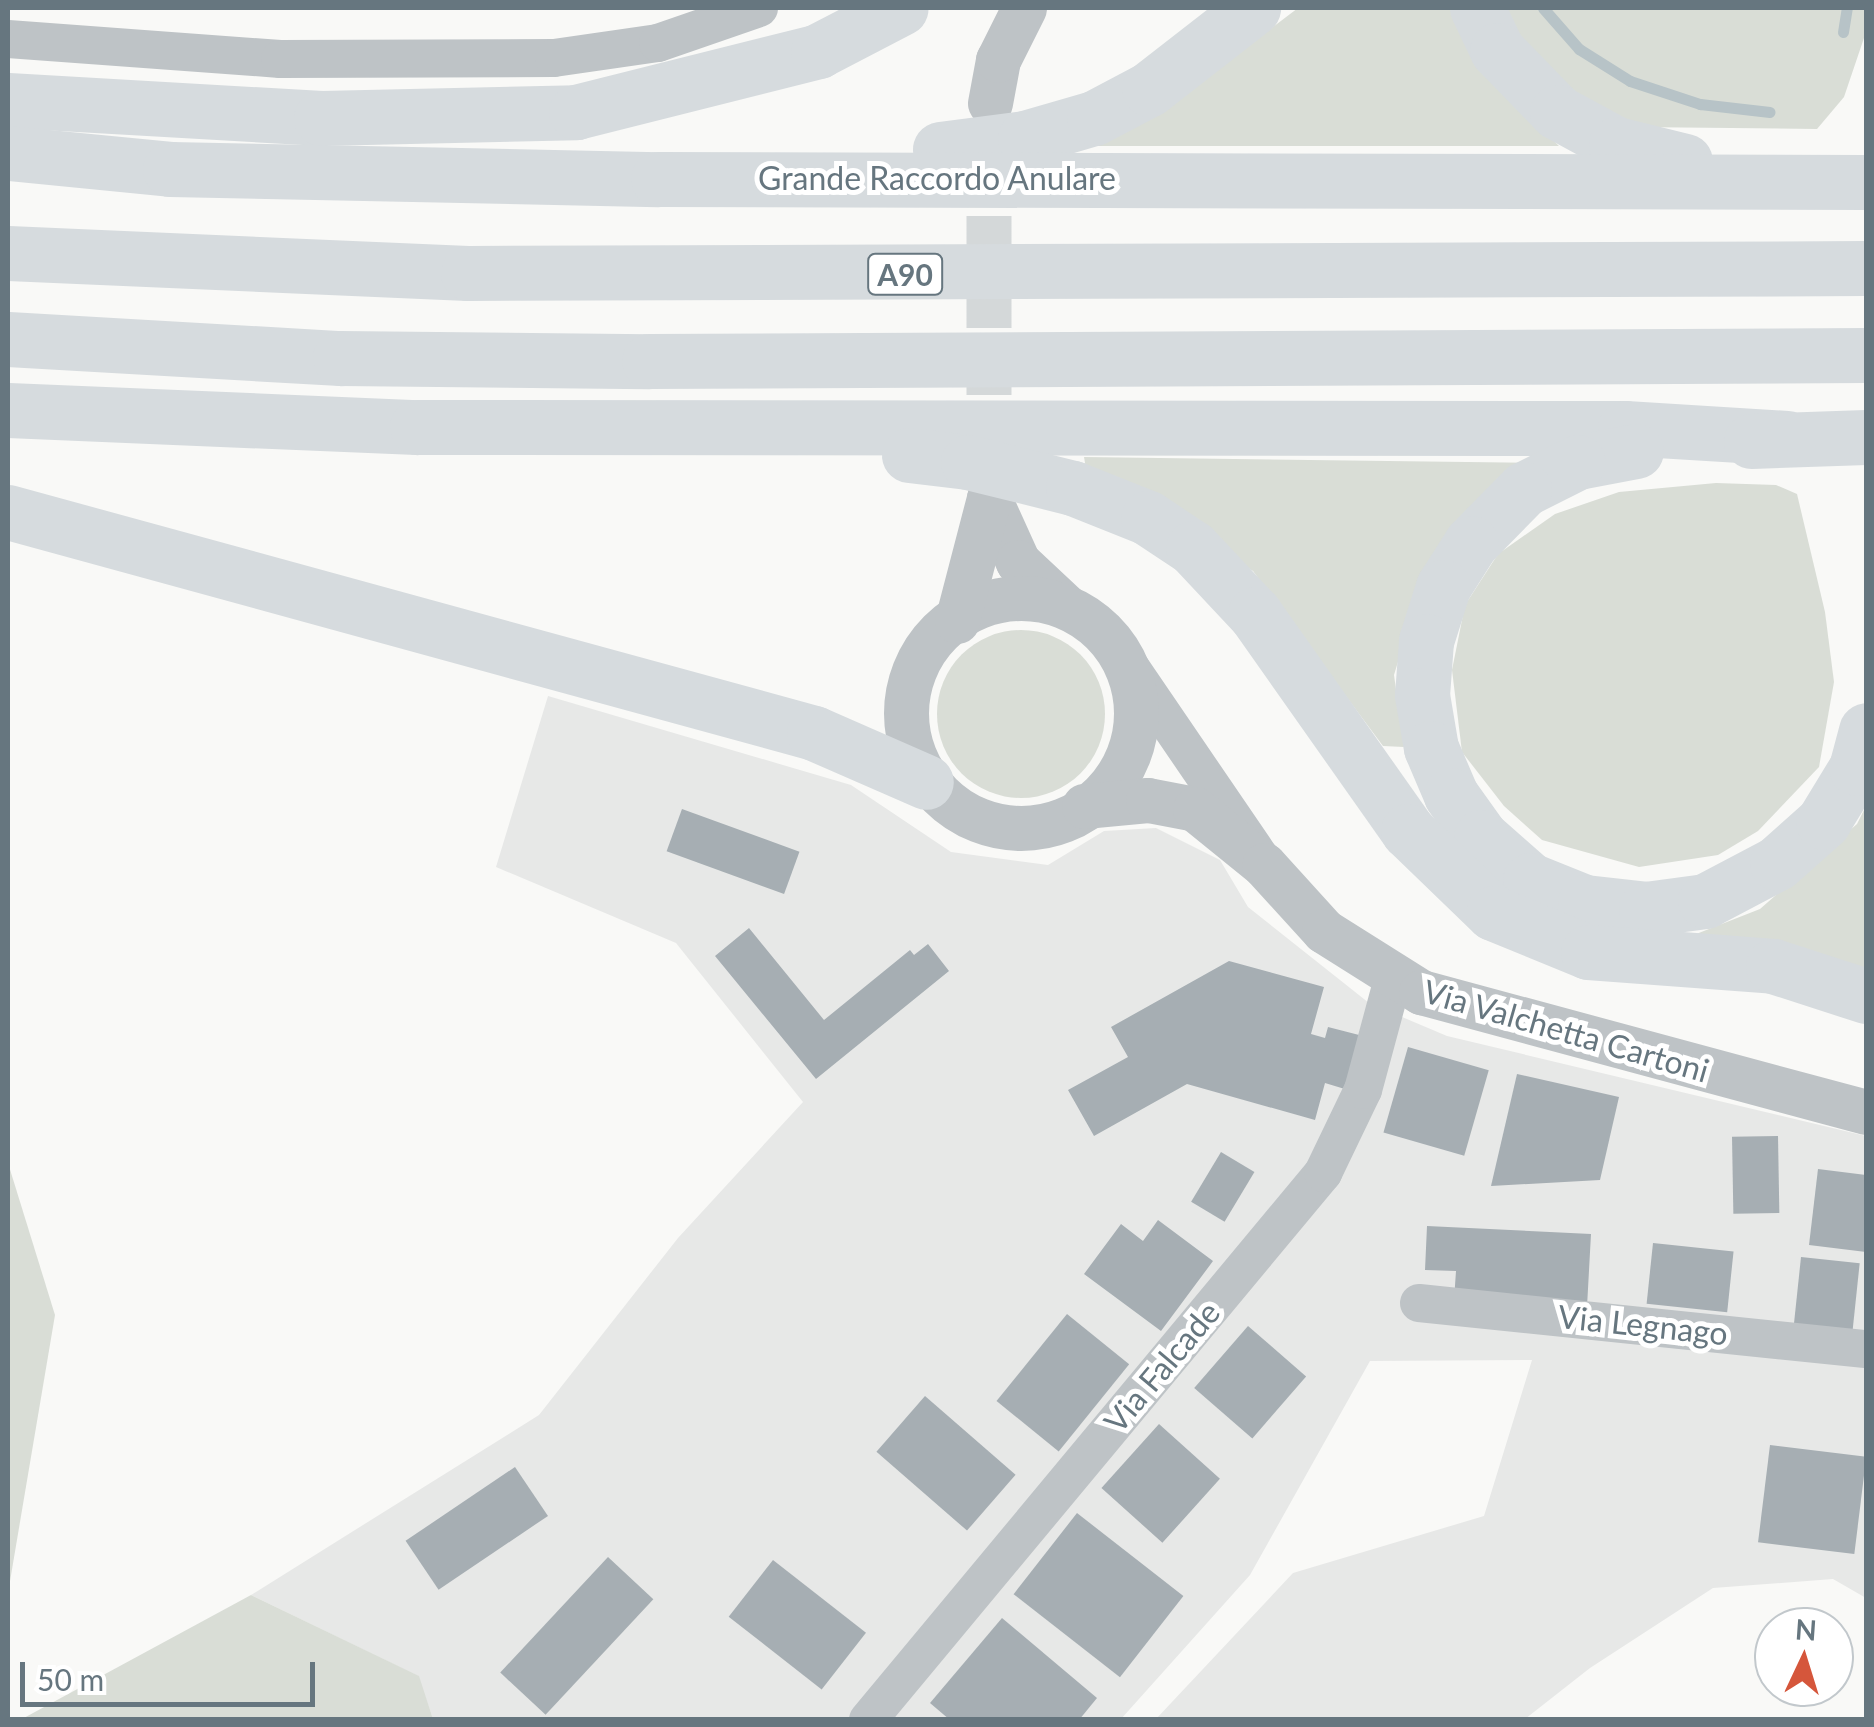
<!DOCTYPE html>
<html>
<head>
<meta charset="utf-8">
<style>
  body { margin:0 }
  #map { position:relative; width:1874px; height:1727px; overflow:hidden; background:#f9f9f7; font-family:Lato,sans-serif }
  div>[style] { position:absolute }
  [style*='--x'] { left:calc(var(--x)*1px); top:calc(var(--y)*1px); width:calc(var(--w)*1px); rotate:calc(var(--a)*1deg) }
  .built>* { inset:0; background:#e7e8e7 }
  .green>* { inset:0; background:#d9ddd6 }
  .round { border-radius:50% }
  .stream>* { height:11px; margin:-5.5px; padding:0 5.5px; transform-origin:5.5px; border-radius:5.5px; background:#b7c3c7 }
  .building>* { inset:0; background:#a6aeb3; transform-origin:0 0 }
  .tertiary-tunnel>* { height:45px; margin-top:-22.5px; transform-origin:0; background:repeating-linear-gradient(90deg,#d4d8d9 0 45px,transparent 0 67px) }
  .minor>* { height:38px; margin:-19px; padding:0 19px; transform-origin:19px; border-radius:19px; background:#bec3c6 }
  .tertiary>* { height:45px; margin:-22.5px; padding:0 22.5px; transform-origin:22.5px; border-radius:22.5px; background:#bec3c6 }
  .tertiary>.ring { margin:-22.5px; padding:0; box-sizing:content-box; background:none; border:45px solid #bec3c6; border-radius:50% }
  .motorway>* { height:55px; margin:-27.5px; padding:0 27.5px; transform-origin:27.5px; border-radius:27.5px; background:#d6dbde }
  span { translate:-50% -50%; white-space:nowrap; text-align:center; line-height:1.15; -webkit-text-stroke:10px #fff; paint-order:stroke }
  .shield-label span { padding:2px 8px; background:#fff; border:2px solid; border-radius:8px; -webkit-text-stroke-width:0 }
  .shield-label { font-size:30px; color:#66767f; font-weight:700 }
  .street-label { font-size:32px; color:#66767f }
  .frame { position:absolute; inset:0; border:10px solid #66767f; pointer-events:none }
  .north { position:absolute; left:1754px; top:1607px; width:100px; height:100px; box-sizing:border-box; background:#fff; border:2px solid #c2c8cc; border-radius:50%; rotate:4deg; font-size:28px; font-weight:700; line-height:40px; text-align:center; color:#66767f }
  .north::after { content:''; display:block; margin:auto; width:35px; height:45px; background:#d5563b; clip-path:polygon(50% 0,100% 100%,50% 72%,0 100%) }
  .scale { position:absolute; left:20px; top:1662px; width:295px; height:45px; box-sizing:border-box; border:5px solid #66767f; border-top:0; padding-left:12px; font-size:30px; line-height:35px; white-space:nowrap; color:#66767f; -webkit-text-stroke:8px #fff; paint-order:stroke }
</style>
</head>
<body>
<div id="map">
  <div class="built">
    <div style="clip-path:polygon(548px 696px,851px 785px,951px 852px,1048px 865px,1104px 831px,1156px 828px,1220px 860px,1248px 907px,1369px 1003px,1447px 1036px,1866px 1136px,1866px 1598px,1833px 1579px,1713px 1588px,1590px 1668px,1525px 1719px,1156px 1719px,1293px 1573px,1484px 1516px,1532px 1360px,1370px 1361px,1250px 1575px,1121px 1719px,433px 1719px,418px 1676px,251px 1595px,539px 1415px,678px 1238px,803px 1102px,676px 943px,496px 867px)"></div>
  </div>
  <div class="green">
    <div style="clip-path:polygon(1298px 8px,1461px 8px,1508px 96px,1559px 146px,1073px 146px,1194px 87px)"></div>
    <div style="clip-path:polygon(1501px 8px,1866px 8px,1866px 32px,1844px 97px,1817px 129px,1633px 127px,1549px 81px)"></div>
    <div style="clip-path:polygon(1084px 457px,1542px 463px,1426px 569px,1394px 675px,1404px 747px,1383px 746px,1253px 571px,1086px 469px)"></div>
    <div style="clip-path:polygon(1716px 483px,1776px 485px,1797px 494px,1825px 612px,1834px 682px,1819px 767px,1758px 831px,1718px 855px,1639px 867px,1542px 840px,1504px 806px,1462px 752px,1452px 670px,1465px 605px,1498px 554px,1555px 514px,1619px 492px)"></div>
    <div class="round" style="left:937px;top:630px;width:168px;height:168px"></div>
    <div style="clip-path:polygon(1866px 806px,1866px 975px,1686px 938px,1760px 909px,1857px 824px)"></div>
    <div style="clip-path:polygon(8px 1163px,55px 1315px,8px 1593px)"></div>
    <div style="clip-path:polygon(251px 1595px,419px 1676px,433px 1719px,22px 1719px)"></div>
  </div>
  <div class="stream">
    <div style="--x:1543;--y:8;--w:55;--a:48.7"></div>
    <div style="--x:1579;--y:49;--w:60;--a:32.1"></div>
    <div style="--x:1630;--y:81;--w:74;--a:18.2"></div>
    <div style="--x:1700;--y:104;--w:70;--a:6.5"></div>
    <div style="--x:1843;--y:32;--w:24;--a:-81"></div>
  </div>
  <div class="building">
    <div style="left:682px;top:809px;width:125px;height:45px;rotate:20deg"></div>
    <div style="clip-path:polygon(749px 928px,824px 1020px,910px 950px,914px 955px,928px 944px,949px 971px,816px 1079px,715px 956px)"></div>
    <div style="clip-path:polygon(1229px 961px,1324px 987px,1311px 1034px,1325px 1038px,1328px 1027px,1363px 1036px,1348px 1090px,1325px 1083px,1315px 1120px,1187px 1084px,1094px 1136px,1068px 1090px,1128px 1057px,1111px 1027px)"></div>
    <div style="left:1408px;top:1047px;width:84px;height:89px;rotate:16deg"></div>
    <div style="clip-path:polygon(1517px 1074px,1619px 1097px,1600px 1180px,1491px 1186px)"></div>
    <div style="left:1778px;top:1136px;width:77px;height:46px;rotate:89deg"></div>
    <div style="left:1221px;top:1152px;width:39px;height:58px;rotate:31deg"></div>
    <div style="clip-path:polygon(1818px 1169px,1866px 1175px,1866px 1252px,1809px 1245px)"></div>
    <div style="clip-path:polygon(1158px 1220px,1213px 1261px,1161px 1331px,1084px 1274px,1121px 1224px,1143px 1241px)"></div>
    <div style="clip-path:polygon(1427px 1226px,1591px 1234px,1587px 1307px,1454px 1300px,1456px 1271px,1425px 1270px)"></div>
    <div style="left:1653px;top:1243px;width:81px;height:61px;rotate:6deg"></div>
    <div style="left:1801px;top:1257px;width:59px;height:69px;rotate:6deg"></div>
    <div style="left:1067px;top:1314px;width:80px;height:112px;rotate:39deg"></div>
    <div style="left:1248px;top:1326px;width:77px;height:82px;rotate:41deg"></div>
    <div style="left:925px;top:1396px;width:120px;height:74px;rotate:41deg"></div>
    <div style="left:1159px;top:1424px;width:82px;height:86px;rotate:42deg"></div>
    <div style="left:1770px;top:1445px;width:97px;height:98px;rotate:7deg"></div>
    <div style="left:515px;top:1467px;width:59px;height:132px;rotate:56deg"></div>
    <div style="left:1077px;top:1513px;width:135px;height:103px;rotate:38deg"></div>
    <div style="left:608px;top:1557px;width:62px;height:158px;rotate:43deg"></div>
    <div style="left:773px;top:1560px;width:118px;height:72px;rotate:38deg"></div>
    <div style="clip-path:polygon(1002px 1618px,1097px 1698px,1079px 1720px,950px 1720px,930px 1703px)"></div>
  </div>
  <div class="tertiary-tunnel">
    <div style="--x:989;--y:461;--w:316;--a:-90"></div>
  </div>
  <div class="minor">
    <div style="--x:8;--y:39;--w:273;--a:4.2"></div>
    <div style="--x:280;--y:59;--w:274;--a:-0.2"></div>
    <div style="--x:554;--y:58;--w:105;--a:-8.2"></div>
    <div style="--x:658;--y:43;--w:107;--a:-19.1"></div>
    <div style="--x:1120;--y:652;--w:245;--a:55.7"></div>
    <div style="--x:1419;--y:1303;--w:449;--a:5.9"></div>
    <div style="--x:868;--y:1720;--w:712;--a:-50.25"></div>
    <div style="--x:1323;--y:1173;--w:92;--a:-64.3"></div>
    <div style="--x:1363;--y:1090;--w:115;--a:-74.9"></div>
  </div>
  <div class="tertiary">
    <div style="--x:990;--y:103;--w:44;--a:-79.5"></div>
    <div style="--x:998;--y:60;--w:58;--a:-63.4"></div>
    <div style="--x:989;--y:498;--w:70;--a:65.6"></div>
    <div style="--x:1018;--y:562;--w:64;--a:43.1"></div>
    <div class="ring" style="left:906px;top:598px;width:185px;height:185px"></div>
    <div style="--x:957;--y:621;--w:127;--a:-75.4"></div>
    <div style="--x:1084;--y:806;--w:64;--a:-5.4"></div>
    <div style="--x:1148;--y:800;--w:48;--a:10.8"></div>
    <div style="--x:1195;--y:809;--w:89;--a:39.1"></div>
    <div style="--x:1264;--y:865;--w:89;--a:47.7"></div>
    <div style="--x:1324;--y:931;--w:115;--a:32.2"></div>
    <div style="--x:1421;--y:992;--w:461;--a:15.1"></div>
  </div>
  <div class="motorway">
    <div style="--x:1477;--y:8;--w:47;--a:64.5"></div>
    <div style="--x:1497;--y:50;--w:86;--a:45.9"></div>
    <div style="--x:1557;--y:112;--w:67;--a:28.5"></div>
    <div style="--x:1616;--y:144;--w:71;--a:13.8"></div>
    <div style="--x:8;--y:100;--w:314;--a:3.3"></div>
    <div style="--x:321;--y:118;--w:255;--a:-1.3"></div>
    <div style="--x:576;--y:112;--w:250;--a:-14.1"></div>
    <div style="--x:818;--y:51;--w:93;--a:-27.4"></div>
    <div style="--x:940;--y:149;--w:86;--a:-7.4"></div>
    <div style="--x:1025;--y:138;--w:72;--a:-16.2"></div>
    <div style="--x:1094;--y:118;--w:62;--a:-27.8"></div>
    <div style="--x:1149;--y:89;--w:132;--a:-37.9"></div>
    <div style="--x:8;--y:153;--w:163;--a:5.6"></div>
    <div style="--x:170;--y:169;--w:488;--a:1.2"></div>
    <div style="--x:658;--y:179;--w:1208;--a:0.14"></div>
    <div style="--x:8;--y:253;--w:460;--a:2.5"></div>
    <div style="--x:468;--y:273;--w:1398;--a:-0.2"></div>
    <div style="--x:8;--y:339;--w:333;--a:3.3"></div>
    <div style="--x:340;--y:358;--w:309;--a:0.6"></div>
    <div style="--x:649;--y:361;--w:1217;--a:-0.28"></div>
    <div style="--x:8;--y:410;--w:409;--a:2.4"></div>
    <div style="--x:417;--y:427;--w:1208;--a:0.05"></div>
    <div style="--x:1625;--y:428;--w:162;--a:3.5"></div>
    <div style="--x:1751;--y:441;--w:115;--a:-2"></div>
    <div style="--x:1636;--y:451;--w:59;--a:169.3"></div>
    <div style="--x:1578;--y:462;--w:60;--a:153.4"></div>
    <div style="--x:1524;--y:489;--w:76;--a:134.5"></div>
    <div style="--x:1471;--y:543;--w:52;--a:122.5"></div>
    <div style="--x:1443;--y:587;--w:57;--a:107.5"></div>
    <div style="--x:1426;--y:641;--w:54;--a:94.2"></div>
    <div style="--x:1422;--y:695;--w:54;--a:80.4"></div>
    <div style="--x:1431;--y:748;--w:51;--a:66.9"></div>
    <div style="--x:1451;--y:795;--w:52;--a:54.5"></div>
    <div style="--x:1481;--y:837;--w:65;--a:41.3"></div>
    <div style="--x:1530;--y:880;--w:59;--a:21.8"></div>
    <div style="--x:1585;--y:902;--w:61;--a:6.5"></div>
    <div style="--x:1646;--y:909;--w:60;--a:-7.7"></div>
    <div style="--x:1705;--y:901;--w:81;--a:-27.8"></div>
    <div style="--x:1777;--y:863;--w:62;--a:-41.7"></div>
    <div style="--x:1823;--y:822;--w:63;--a:-58.6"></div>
    <div style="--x:1856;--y:768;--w:39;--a:-75"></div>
    <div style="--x:909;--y:455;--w:59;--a:6.8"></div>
    <div style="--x:968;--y:462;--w:108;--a:13.9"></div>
    <div style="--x:1073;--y:488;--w:81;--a:21.8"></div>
    <div style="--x:1148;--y:518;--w:54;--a:33.7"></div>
    <div style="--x:1193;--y:548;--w:91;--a:46.8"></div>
    <div style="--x:1255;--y:614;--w:266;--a:54.8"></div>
    <div style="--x:1408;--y:831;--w:118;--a:44"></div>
    <div style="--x:1493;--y:913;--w:103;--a:22.3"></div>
    <div style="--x:1588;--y:952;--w:186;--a:4.3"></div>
    <div style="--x:1773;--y:966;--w:98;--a:17.9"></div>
    <div style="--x:8;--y:512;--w:836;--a:15.33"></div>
    <div style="--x:814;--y:733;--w:122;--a:23.6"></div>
  </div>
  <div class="shield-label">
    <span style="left:905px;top:274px">A90</span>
  </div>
  <div class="street-label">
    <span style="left:937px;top:178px">Grande Raccordo Anulare</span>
    <span style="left:1566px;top:1031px;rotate:16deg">Via Valchetta Cartoni</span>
    <span style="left:1643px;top:1325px;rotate:6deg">Via Legnago</span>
    <span style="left:1162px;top:1367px;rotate:-50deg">Via Falcade</span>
  </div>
  <div class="frame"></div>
  <div class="north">N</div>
  <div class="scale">50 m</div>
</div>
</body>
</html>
